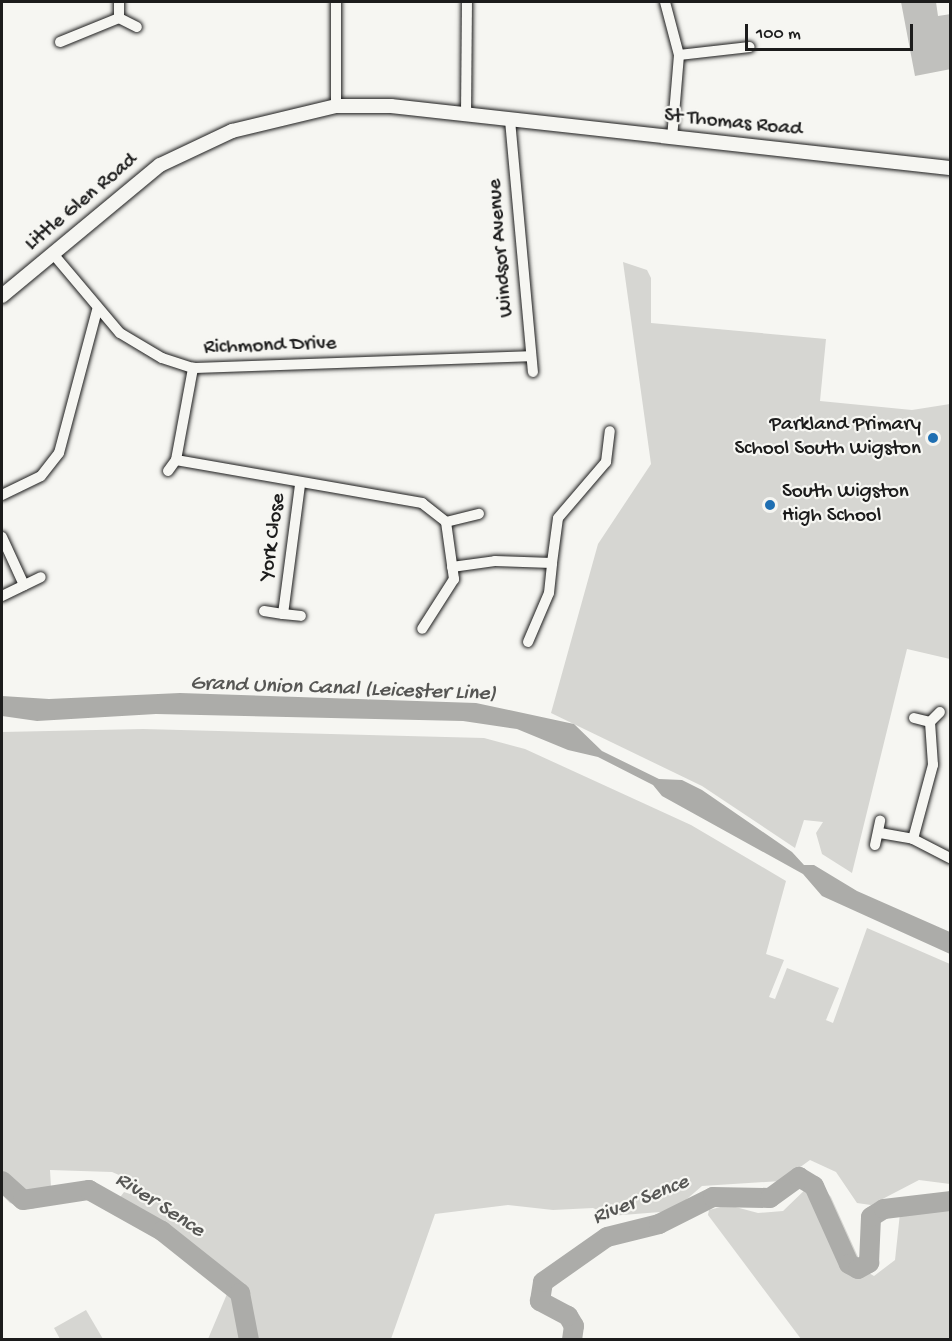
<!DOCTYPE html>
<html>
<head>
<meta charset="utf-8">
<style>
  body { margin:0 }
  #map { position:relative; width:952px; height:1341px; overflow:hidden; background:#f6f6f2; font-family:"Gochi Hand",sans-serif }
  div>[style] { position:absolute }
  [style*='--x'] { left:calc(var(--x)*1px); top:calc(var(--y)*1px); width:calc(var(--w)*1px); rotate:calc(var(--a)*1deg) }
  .green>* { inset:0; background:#d6d6d2 }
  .water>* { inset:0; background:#acaca9 }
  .river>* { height:20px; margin:-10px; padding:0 10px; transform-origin:10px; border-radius:10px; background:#acaca9 }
  .building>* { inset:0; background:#c0c0bd }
  .roads { filter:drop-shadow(0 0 2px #1c1c1c) drop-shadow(0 0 2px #1c1c1c) }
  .minor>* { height:10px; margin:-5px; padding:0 5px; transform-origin:5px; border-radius:5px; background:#f6f6f2 }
  .secondary>* { height:14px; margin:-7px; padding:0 7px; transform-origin:7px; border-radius:7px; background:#f6f6f2 }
  .dots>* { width:16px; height:16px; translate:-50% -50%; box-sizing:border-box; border:3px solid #f6f6f2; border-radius:50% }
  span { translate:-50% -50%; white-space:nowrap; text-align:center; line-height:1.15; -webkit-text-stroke:4.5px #f6f6f2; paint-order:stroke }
  .street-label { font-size:21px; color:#1c1c1c }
  .poi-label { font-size:21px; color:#1c1c1c }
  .right { translate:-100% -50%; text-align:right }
  .left { translate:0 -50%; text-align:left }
  .water-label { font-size:22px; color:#565654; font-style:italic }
  .frame { position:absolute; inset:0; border:3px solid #1c1c1c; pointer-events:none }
  .scale { position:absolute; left:745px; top:24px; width:168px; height:27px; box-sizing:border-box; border:3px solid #1c1c1c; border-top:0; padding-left:8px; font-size:18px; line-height:21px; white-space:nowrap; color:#1c1c1c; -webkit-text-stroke:4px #f6f6f2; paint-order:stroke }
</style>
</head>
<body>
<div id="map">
  <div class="green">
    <div style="clip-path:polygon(623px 262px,647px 270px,651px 278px,651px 323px,826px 339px,820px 401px,912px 410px,950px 404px,950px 659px,907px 649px,852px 873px,822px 854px,816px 833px,823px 822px,804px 820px,795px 848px,702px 786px,551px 713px,598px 544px,651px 464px)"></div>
    <div style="clip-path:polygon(143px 729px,484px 738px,525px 749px,691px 825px,786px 881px,766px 954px,784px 960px,769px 997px,775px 999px,787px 968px,839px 988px,826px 1020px,821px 1018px,833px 1023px,867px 928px,950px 964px,950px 1184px,919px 1180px,871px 1205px,857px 1203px,836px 1172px,810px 1160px,781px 1181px,702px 1186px,673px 1211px,610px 1216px,593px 1208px,553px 1210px,508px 1205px,435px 1214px,391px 1339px,208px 1339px,227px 1294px,222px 1281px,184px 1239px,115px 1204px,124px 1192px,130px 1194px,140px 1184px,112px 1172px,50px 1170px,51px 1187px,40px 1206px,32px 1209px,10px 1203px,2px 1195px,2px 732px)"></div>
    <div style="clip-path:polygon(812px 1183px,821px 1185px,831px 1197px,864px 1270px,874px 1276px,895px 1260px,900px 1213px,950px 1204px,950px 1339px,801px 1339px,708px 1215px,709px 1210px,728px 1205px,758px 1213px,783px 1211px)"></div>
    <div style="clip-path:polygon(86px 1310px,103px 1339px,60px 1339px,54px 1328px)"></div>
  </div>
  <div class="water">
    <div style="clip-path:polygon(180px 693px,476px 703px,574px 724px,602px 751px,659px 779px,682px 780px,702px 790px,792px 852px,804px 865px,814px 865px,857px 891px,950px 932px,950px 954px,822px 896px,803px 874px,662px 796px,653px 785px,598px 757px,568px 750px,517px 729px,463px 721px,156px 714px,37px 721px,2px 716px,2px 696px,49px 699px)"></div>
  </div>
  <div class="river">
    <div style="--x:2;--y:1181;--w:28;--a:42"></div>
    <div style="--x:23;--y:1200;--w:67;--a:-8.6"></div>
    <div style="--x:89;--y:1190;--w:84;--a:29.3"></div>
    <div style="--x:162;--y:1231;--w:100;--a:38.5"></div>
    <div style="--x:240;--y:1293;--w:48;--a:79.2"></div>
    <div style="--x:572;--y:1340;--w:14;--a:-82"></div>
    <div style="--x:574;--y:1326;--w:12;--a:-121"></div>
    <div style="--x:568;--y:1316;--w:32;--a:-152"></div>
    <div style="--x:540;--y:1301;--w:19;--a:-81"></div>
    <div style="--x:543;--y:1282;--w:78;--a:-35.1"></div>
    <div style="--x:607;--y:1237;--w:54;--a:-14"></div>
    <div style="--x:659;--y:1224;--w:60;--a:-26.6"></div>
    <div style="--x:713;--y:1197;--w:57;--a:1"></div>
    <div style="--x:770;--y:1198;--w:36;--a:-36"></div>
    <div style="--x:799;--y:1177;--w:17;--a:31"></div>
    <div style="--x:814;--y:1186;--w:85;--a:65.8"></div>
    <div style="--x:849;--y:1264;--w:10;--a:29"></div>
    <div style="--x:858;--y:1269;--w:13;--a:-29"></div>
    <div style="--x:869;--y:1263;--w:46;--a:-87.5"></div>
    <div style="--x:871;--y:1217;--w:15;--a:-32"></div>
    <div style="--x:884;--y:1209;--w:66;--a:-6.9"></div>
  </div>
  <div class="building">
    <div style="clip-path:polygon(901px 2px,936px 2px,938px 16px,951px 14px,951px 69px,915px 76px)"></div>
  </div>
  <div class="roads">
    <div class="minor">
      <div style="--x:336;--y:2;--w:104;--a:90"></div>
      <div style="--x:665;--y:2;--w:55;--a:75.2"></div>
      <div style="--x:679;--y:55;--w:83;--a:94.8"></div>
      <div style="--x:119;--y:18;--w:20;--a:27"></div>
      <div style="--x:60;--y:42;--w:64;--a:-22.1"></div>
      <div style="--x:119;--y:18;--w:16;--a:-90"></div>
      <div style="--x:679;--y:55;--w:71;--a:-6.4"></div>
      <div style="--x:466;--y:115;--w:113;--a:-89.5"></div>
      <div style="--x:510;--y:120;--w:253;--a:84.8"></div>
      <div style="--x:54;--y:255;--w:102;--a:49.8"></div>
      <div style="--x:120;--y:333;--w:49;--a:30.8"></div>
      <div style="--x:162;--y:358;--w:33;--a:18"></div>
      <div style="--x:193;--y:368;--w:338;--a:-2"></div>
      <div style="--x:176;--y:460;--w:250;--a:9.9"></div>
      <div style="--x:422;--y:503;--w:31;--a:38"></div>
      <div style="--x:446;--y:522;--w:58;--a:82"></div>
      <div style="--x:454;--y:579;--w:59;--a:122.6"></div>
      <div style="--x:168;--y:471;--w:14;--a:-54"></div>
      <div style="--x:176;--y:460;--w:94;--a:-79.5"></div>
      <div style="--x:2;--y:495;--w:43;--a:-26"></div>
      <div style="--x:41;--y:476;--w:29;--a:-52"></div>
      <div style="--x:59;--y:453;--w:148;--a:-75.1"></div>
      <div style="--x:446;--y:522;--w:34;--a:-14"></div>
      <div style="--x:2;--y:537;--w:53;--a:65.4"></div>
      <div style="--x:452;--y:567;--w:43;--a:-7.9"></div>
      <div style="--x:495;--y:561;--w:57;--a:2"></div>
      <div style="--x:552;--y:563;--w:45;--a:-82.4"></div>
      <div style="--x:558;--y:518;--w:74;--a:-49.4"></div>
      <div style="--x:606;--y:462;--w:31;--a:-83"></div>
      <div style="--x:2;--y:596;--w:43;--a:-26"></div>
      <div style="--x:264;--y:611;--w:19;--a:9"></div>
      <div style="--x:283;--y:614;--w:130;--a:-82.5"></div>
      <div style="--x:283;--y:614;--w:18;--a:6"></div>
      <div style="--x:528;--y:642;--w:53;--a:-66.8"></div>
      <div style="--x:549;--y:593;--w:30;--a:-84"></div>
      <div style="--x:914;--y:718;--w:16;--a:14"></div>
      <div style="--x:930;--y:722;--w:14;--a:-45"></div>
      <div style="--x:880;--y:833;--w:34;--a:10"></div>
      <div style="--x:913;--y:839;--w:42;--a:27.2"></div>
      <div style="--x:913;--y:839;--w:77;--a:-74.9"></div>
      <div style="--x:933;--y:765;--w:43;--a:-94"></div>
      <div style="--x:875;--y:845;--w:25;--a:-78"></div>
    </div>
    <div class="secondary">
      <div style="--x:2;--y:296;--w:205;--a:-39.7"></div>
      <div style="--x:160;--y:165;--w:80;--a:-25.3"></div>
      <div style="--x:232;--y:131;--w:107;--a:-13.5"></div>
      <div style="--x:336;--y:106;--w:55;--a:0"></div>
      <div style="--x:391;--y:106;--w:562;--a:6.33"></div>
    </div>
  </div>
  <div class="dots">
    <div style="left:933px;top:438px;background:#1f6fb2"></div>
    <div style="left:770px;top:505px;background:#1f6fb2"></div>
  </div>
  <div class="street-label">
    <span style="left:733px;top:124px;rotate:6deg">St Thomas Road</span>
    <span style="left:82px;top:203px;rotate:-40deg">Little Glen Road</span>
    <span style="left:502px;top:248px;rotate:-95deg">Windsor Avenue</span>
    <span style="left:270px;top:347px;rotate:-2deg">Richmond Drive</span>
    <span style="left:274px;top:537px;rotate:-82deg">York Close</span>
  </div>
  <div class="poi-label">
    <span class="right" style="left:921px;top:438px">Parkland Primary<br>School South Wigston</span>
    <span class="left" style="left:782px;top:505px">South Wigston<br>High School</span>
  </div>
  <div class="water-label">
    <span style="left:343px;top:690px;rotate:2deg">Grand Union Canal (Leicester Line)</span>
    <span style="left:641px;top:1201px;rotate:-22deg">River Sence</span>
    <span style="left:159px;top:1206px;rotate:33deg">River Sence</span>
  </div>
  <div class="frame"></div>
  <div class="scale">100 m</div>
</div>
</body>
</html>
